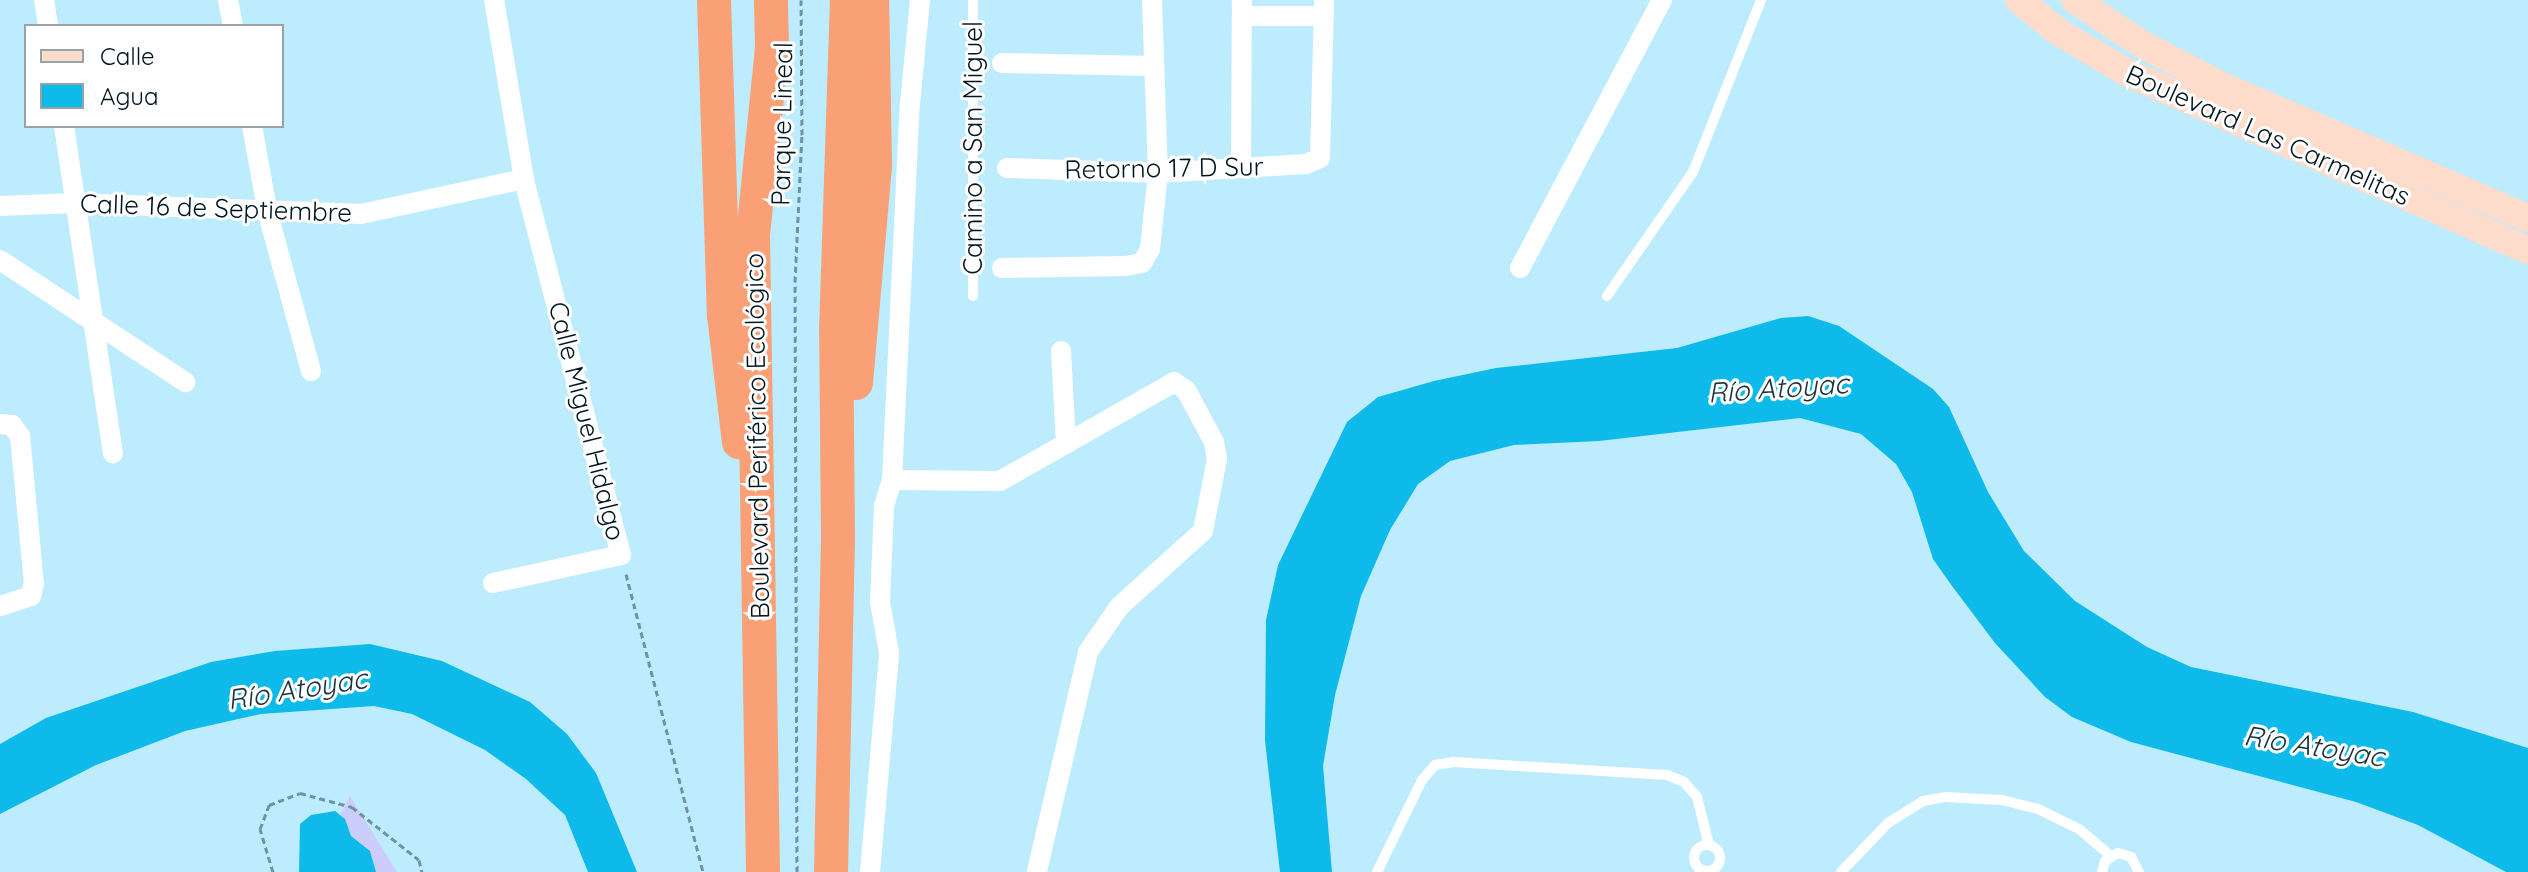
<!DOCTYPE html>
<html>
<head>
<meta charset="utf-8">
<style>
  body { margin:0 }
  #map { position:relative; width:2528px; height:872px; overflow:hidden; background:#bdecff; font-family:Quicksand,sans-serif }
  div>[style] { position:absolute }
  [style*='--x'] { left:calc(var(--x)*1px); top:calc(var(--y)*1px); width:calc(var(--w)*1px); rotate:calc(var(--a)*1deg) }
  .green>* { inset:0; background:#cccdfa }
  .water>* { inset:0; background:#0ebae9 }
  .path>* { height:3px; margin-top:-1.5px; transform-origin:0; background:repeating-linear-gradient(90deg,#6e93a2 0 6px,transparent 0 10px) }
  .service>* { height:10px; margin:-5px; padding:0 5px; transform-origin:5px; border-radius:5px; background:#fff }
  .service>.ring { margin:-5px; padding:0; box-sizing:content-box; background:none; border:10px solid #fff; border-radius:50% }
  .minor>* { height:20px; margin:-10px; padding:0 10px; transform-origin:10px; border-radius:10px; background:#fff }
  .secondary>* { height:28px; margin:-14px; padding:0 14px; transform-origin:14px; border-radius:14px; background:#fddccc }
  .trunk>* { height:34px; margin:-17px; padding:0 17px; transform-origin:17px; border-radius:17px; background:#faa076 }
  span { translate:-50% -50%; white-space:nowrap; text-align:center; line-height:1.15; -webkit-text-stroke:6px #fff; paint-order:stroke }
  .street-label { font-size:26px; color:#00161f }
  .water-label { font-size:28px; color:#1d343d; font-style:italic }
  .legend { position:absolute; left:24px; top:24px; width:260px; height:104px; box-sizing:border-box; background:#fff; border:2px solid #99a2a5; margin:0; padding:10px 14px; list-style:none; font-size:24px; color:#00161f }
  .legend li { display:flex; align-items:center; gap:16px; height:40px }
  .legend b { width:40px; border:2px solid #99a2a5 }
</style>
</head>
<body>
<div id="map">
  <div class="green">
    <div style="clip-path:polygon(350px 796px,397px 872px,376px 872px,370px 851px,351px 836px,341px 814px)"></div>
  </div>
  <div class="water">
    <div style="clip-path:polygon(1808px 316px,1839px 326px,1933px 389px,1949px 407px,1988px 492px,2024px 551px,2075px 601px,2147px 647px,2191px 667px,2413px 712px,2528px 748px,2528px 872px,2506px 872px,2418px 825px,2356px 802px,2131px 742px,2072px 717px,2045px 697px,1995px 643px,1952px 586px,1933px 559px,1912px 492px,1896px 464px,1861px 434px,1800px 418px,1599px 441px,1514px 445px,1450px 461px,1418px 484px,1390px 530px,1361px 596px,1335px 695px,1323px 766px,1332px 872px,1280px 872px,1265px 741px,1266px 620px,1278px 565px,1347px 422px,1378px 397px,1434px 381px,1496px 368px,1677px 348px,1781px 318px)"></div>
    <div style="clip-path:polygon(370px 644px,442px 661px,530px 702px,567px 734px,596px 773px,637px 872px,588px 872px,565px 815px,526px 779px,485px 750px,412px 714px,374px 706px,261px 714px,185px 731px,96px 765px,0 814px,0 744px,46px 718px,211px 662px,275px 651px)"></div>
    <div style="clip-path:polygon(335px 811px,345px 819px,351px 836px,370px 851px,376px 872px,299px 872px,300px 824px,311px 815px)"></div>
  </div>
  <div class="path">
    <div style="--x:626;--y:574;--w:308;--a:75.5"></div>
    <div style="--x:273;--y:872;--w:45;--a:-106.8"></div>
    <div style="--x:260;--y:829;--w:26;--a:-69"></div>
    <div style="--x:269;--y:805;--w:33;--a:-21"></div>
    <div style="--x:300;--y:793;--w:54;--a:15.1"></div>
    <div style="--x:352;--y:807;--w:85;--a:38.3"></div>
    <div style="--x:419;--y:860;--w:12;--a:76"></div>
    <div style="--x:797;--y:872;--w:590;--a:-90.19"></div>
    <div style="--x:795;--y:282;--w:147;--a:-87.3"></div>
    <div style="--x:802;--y:135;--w:135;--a:-90.4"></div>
  </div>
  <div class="service">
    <div style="--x:973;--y:0;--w:296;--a:90"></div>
    <div style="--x:1607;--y:296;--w:151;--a:-55.3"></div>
    <div style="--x:1693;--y:172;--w:185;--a:-68.4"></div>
    <div class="ring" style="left:1694px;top:845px;width:16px;height:16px"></div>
    <div style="--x:1377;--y:872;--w:102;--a:-63.9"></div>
    <div style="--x:1422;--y:780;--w:20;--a:-49"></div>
    <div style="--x:1435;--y:765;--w:19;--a:-9"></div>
    <div style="--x:1454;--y:762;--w:213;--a:3.5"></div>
    <div style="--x:1667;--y:775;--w:18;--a:22"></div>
    <div style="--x:1684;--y:782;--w:20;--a:49"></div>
    <div style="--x:1697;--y:797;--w:49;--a:76"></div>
    <div style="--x:1841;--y:872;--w:68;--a:-46.2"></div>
    <div style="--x:1888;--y:823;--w:41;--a:-32.2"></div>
    <div style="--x:1923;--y:801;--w:22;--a:-10"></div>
    <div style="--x:1945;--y:797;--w:57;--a:3"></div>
    <div style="--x:2002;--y:800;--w:37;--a:14"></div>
    <div style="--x:2038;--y:809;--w:46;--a:26"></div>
    <div style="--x:2079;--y:829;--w:42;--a:40.2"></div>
    <div style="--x:2102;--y:872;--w:11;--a:-75"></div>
    <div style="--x:2105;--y:861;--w:15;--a:-32"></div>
    <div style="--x:2118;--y:853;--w:14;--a:17"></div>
    <div style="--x:2131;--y:857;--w:17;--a:62"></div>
  </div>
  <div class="minor">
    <div style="--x:44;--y:0;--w:26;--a:81"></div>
    <div style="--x:228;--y:0;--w:26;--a:79"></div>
    <div style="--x:1243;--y:16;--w:81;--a:0"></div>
    <div style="--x:1002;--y:63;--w:149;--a:1.2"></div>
    <div style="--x:64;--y:126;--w:331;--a:81.5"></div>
    <div style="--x:252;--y:126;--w:89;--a:79.7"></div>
    <div style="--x:268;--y:214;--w:163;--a:74.7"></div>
    <div style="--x:1007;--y:168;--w:151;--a:1.9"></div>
    <div style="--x:1158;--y:173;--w:148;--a:-3.5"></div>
    <div style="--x:1306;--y:164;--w:15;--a:-23"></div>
    <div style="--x:1320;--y:158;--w:158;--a:-88.5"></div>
    <div style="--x:1241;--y:168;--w:168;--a:-89.7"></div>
    <div style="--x:0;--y:206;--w:76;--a:-2.3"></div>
    <div style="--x:76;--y:203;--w:285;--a:2.2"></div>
    <div style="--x:361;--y:214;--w:167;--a:-12.1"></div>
    <div style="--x:0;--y:260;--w:222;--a:33.4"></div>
    <div style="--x:1002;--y:268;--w:124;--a:-0.9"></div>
    <div style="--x:1126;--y:266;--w:16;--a:-11"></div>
    <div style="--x:1142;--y:263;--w:16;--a:-60"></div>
    <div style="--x:1150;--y:249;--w:76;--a:-84"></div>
    <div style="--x:1158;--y:173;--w:173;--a:-92"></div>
    <div style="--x:1520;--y:268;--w:303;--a:-62.1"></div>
    <div style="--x:1061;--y:351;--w:93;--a:86.9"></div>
    <div style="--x:0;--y:424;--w:12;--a:5"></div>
    <div style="--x:12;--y:425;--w:14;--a:54"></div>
    <div style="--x:20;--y:436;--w:148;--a:84.6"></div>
    <div style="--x:34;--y:583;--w:13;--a:103"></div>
    <div style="--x:31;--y:596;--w:33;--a:162"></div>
    <div style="--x:892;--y:480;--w:108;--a:0.5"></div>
    <div style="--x:1000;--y:481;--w:200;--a:-29.6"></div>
    <div style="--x:1174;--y:382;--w:14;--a:34"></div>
    <div style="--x:1186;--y:390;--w:59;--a:61.7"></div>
    <div style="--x:1214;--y:442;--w:17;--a:80"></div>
    <div style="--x:1217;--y:459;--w:73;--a:101"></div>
    <div style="--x:1203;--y:531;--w:113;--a:137.9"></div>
    <div style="--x:1119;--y:607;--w:55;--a:124.6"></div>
    <div style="--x:1088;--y:652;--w:226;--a:103.1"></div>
    <div style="--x:493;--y:583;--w:131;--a:-12.3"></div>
    <div style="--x:621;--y:555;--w:388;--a:-104.5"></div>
    <div style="--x:524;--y:179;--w:181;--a:-99.5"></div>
    <div style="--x:870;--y:872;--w:220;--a:-85"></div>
    <div style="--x:889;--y:653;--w:52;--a:-100"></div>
    <div style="--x:880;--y:602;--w:96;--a:-87.6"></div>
    <div style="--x:884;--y:506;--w:27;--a:-73"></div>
    <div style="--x:892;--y:480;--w:376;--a:-87.3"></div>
    <div style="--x:910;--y:104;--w:104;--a:-84.5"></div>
  </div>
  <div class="secondary">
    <div style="--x:2019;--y:0;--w:53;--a:38.8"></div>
    <div style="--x:2060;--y:33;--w:79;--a:30.5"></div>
    <div style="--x:2128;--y:73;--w:437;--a:23.9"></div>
    <div style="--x:2075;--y:0;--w:84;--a:33.3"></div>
    <div style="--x:2145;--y:46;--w:85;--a:27.5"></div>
    <div style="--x:2220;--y:85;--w:335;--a:23.4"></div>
  </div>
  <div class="trunk">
    <div style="--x:714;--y:0;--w:315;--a:88.2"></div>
    <div style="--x:724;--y:315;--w:128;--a:83.3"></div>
    <div style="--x:856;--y:383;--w:220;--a:-85"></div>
    <div style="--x:875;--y:164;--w:164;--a:-91"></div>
    <div style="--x:763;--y:872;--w:637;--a:-90.9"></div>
    <div style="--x:753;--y:235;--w:187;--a:-84.2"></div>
    <div style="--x:772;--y:49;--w:49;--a:-91.2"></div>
    <div style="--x:831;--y:872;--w:331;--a:-88.8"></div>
    <div style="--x:838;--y:541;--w:210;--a:-90.5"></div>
    <div style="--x:836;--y:331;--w:331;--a:-88.1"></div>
  </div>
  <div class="street-label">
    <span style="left:782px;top:124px;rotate:-89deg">Parque Lineal</span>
    <span style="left:2268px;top:135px;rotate:24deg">Boulevard Las Carmelitas</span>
    <span style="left:973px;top:148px;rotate:-90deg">Camino a San Miguel</span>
    <span style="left:1164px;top:168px;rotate:-1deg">Retorno 17 D Sur</span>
    <span style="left:216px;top:208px;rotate:2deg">Calle 16 de Septiembre</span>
    <span style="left:587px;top:421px;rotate:76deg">Calle Miguel Hidalgo</span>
    <span style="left:757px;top:436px;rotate:-91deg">Boulevard Periférico Ecológico</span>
  </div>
  <div class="water-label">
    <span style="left:1778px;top:388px;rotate:-4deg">Río Atoyac</span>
    <span style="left:297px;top:689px;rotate:-9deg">Río Atoyac</span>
    <span style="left:2314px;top:746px;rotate:9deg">Río Atoyac</span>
  </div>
  <ul class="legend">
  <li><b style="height:10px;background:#fddccc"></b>Calle</li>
  <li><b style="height:22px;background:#0ebae9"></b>Agua</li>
  </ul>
</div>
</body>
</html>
